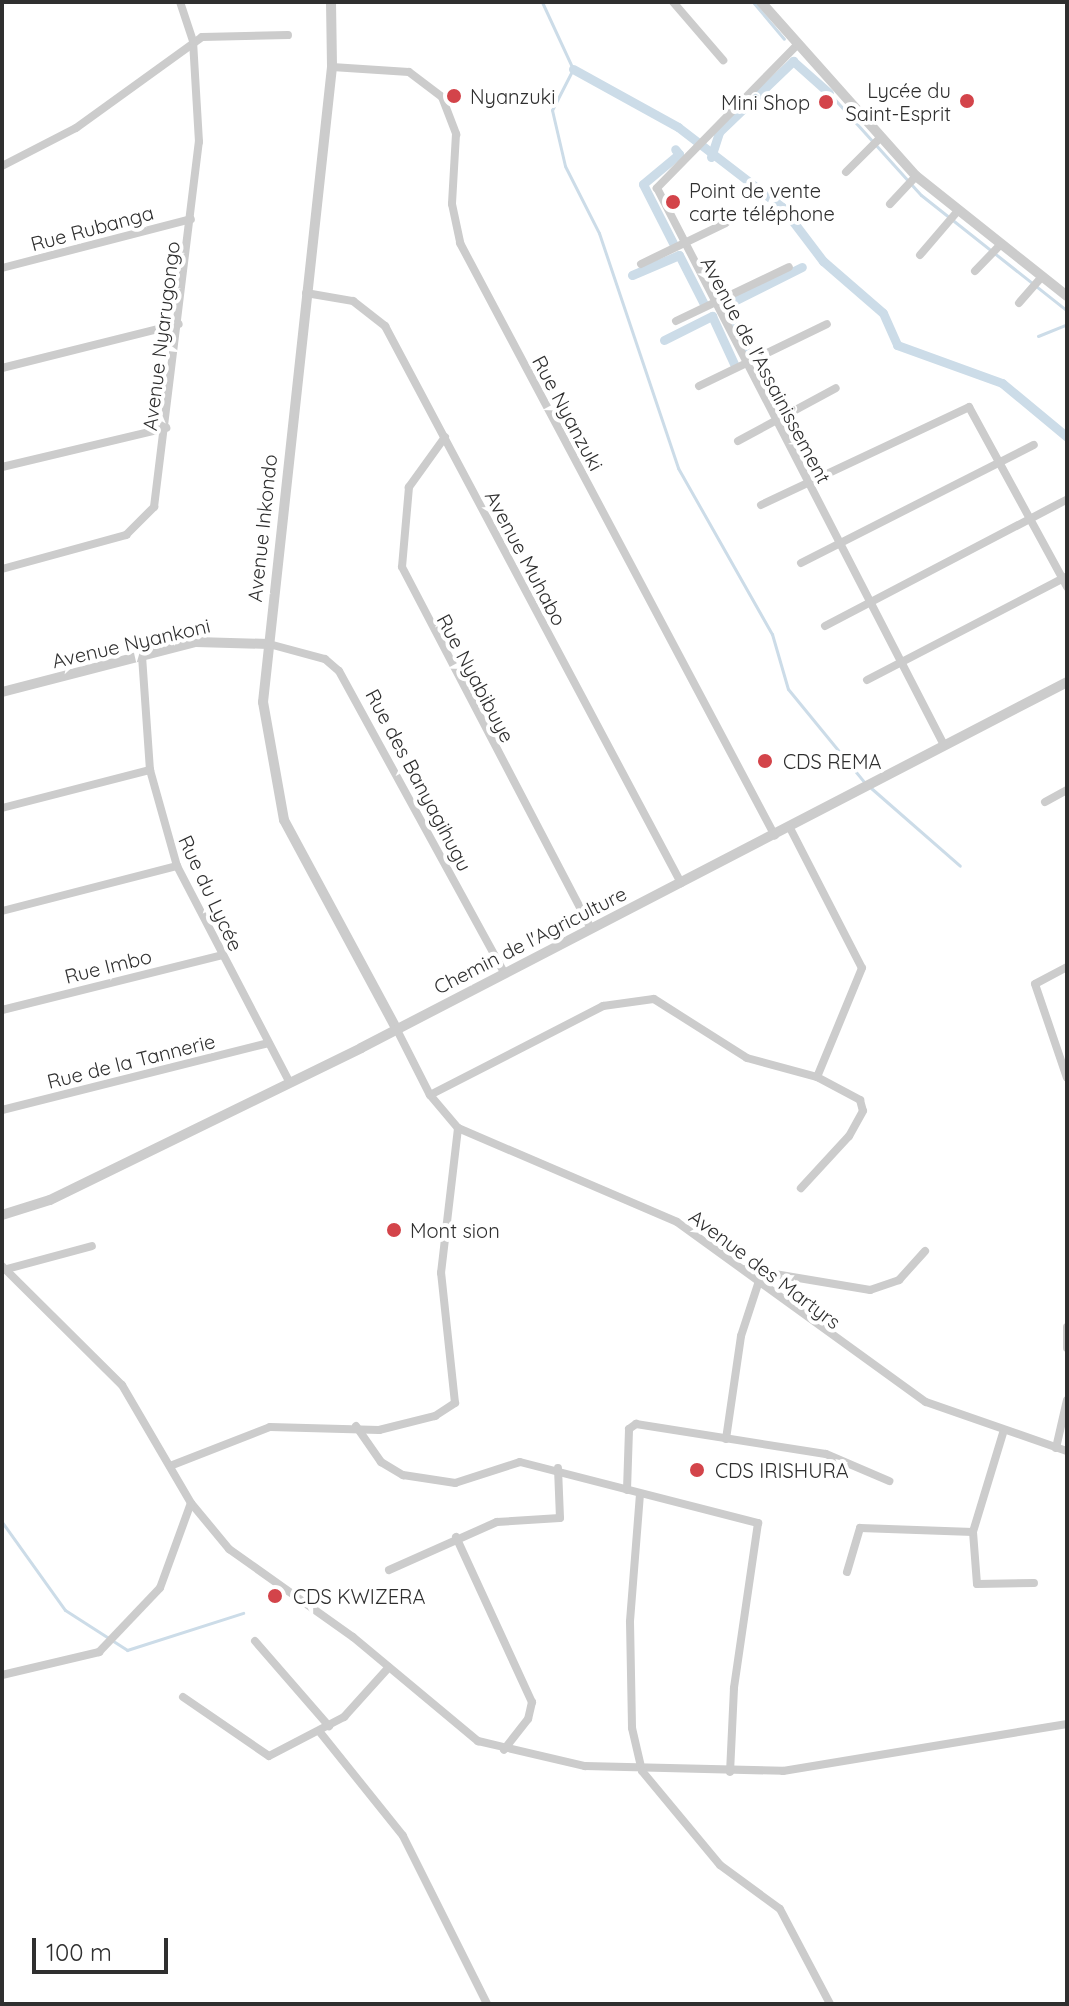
<!DOCTYPE html>
<html>
<head>
<meta charset="utf-8">
<style>
  body { margin:0 }
  #map { position:relative; width:1069px; height:2006px; overflow:hidden; background:#fff; font-family:Quicksand,sans-serif }
  div>[style] { position:absolute }
  [style*='--x'] { left:calc(var(--x)*1px); top:calc(var(--y)*1px); width:calc(var(--w)*1px); rotate:calc(var(--a)*1deg) }
  .stream>* { height:3px; margin:-1.5px; padding:0 1.5px; transform-origin:1.5px; border-radius:1.5px; background:#ccdce8 }
  .canal>* { height:9px; margin:-4.5px; padding:0 4.5px; transform-origin:4.5px; border-radius:4.5px; background:#ccdce8 }
  .minor>* { height:8px; margin:-4px; padding:0 4px; transform-origin:4px; border-radius:4px; background:#ccc }
  .tertiary>* { height:10px; margin:-5px; padding:0 5px; transform-origin:5px; border-radius:5px; background:#ccc }
  .dots>* { width:22px; height:22px; translate:-50% -50%; box-sizing:border-box; border:4px solid #fff; border-radius:50% }
  span { translate:-50% -50%; white-space:nowrap; text-align:center; line-height:1.15; -webkit-text-stroke:8px #fff; paint-order:stroke }
  .poi-label { font-size:20px; color:#2f2f2f }
  .right { translate:-100% -50%; text-align:right }
  .left { translate:0 -50%; text-align:left }
  .street-label { font-size:20px; color:#2f2f2f }
  .frame { position:absolute; inset:0; border:4px solid #2f2f2f; pointer-events:none }
  .scale { position:absolute; left:32px; top:1938px; width:136px; height:36px; box-sizing:border-box; border:4px solid #2f2f2f; border-top:0; padding-left:10px; font-size:24px; line-height:28px; white-space:nowrap; color:#2f2f2f; -webkit-text-stroke:6px #fff; paint-order:stroke }
</style>
</head>
<body>
<div id="map">
  <div class="stream">
    <div style="--x:542;--y:2;--w:74;--a:65.2"></div>
    <div style="--x:573;--y:69;--w:46;--a:117.1"></div>
    <div style="--x:552;--y:110;--w:57;--a:76.9"></div>
    <div style="--x:565;--y:166;--w:75;--a:63.1"></div>
    <div style="--x:599;--y:233;--w:248;--a:71.4"></div>
    <div style="--x:678;--y:468;--w:191;--a:60.5"></div>
    <div style="--x:772;--y:634;--w:57;--a:73.8"></div>
    <div style="--x:788;--y:689;--w:122;--a:50.7"></div>
    <div style="--x:753;--y:2;--w:48;--a:50"></div>
    <div style="--x:829;--y:93;--w:137;--a:48"></div>
    <div style="--x:921;--y:195;--w:185;--a:38.4"></div>
    <div style="--x:1038;--y:336;--w:31;--a:-22"></div>
    <div style="--x:871;--y:788;--w:118;--a:41.2"></div>
    <div style="--x:2;--y:1522;--w:108;--a:54.4"></div>
    <div style="--x:65;--y:1610;--w:74;--a:32.8"></div>
    <div style="--x:127;--y:1650;--w:122;--a:-17.7"></div>
  </div>
  <div class="canal">
    <div style="--x:573;--y:69;--w:120;--a:28.9"></div>
    <div style="--x:678;--y:127;--w:131;--a:37.6"></div>
    <div style="--x:782;--y:207;--w:68;--a:52.8"></div>
    <div style="--x:823;--y:261;--w:79;--a:40.9"></div>
    <div style="--x:883;--y:313;--w:35;--a:66"></div>
    <div style="--x:897;--y:345;--w:112;--a:19.9"></div>
    <div style="--x:1002;--y:383;--w:85;--a:39.7"></div>
    <div style="--x:711;--y:157;--w:26;--a:-72"></div>
    <div style="--x:719;--y:132;--w:103;--a:-43.8"></div>
    <div style="--x:793;--y:61;--w:48;--a:41.6"></div>
    <div style="--x:673;--y:243;--w:66;--a:-117"></div>
    <div style="--x:643;--y:184;--w:47;--a:-39.8"></div>
    <div style="--x:679;--y:154;--w:6;--a:-129"></div>
    <div style="--x:632;--y:275;--w:51;--a:-23.1"></div>
    <div style="--x:679;--y:255;--w:55;--a:63"></div>
    <div style="--x:664;--y:340;--w:54;--a:-26.6"></div>
    <div style="--x:712;--y:316;--w:55;--a:65.3"></div>
    <div style="--x:748;--y:356;--w:55;--a:-115.6"></div>
    <div style="--x:724;--y:306;--w:87;--a:-26.6"></div>
  </div>
  <div class="minor">
    <div style="--x:673;--y:2;--w:77;--a:49.2"></div>
    <div style="--x:798;--y:44;--w:202;--a:134.4"></div>
    <div style="--x:657;--y:188;--w:627;--a:62.74"></div>
    <div style="--x:332;--y:67;--w:77;--a:3.7"></div>
    <div style="--x:409;--y:72;--w:41;--a:37.1"></div>
    <div style="--x:442;--y:97;--w:40;--a:69"></div>
    <div style="--x:456;--y:134;--w:70;--a:93.3"></div>
    <div style="--x:452;--y:204;--w:40;--a:78"></div>
    <div style="--x:460;--y:243;--w:671;--a:62.02"></div>
    <div style="--x:2;--y:166;--w:83;--a:-27.2"></div>
    <div style="--x:76;--y:128;--w:155;--a:-35.8"></div>
    <div style="--x:202;--y:37;--w:86;--a:-1.3"></div>
    <div style="--x:846;--y:172;--w:48;--a:-45"></div>
    <div style="--x:890;--y:204;--w:38;--a:-47"></div>
    <div style="--x:920;--y:255;--w:55;--a:-49.4"></div>
    <div style="--x:641;--y:264;--w:94;--a:-25.8"></div>
    <div style="--x:2;--y:268;--w:195;--a:-14.5"></div>
    <div style="--x:975;--y:271;--w:33;--a:-46"></div>
    <div style="--x:306;--y:293;--w:48;--a:9.7"></div>
    <div style="--x:353;--y:301;--w:41;--a:38"></div>
    <div style="--x:385;--y:326;--w:631;--a:62.01"></div>
    <div style="--x:1019;--y:303;--w:33;--a:-49"></div>
    <div style="--x:676;--y:321;--w:125;--a:-25.5"></div>
    <div style="--x:2;--y:368;--w:182;--a:-14"></div>
    <div style="--x:699;--y:386;--w:142;--a:-25.8"></div>
    <div style="--x:445;--y:437;--w:62;--a:125.8"></div>
    <div style="--x:409;--y:487;--w:80;--a:95"></div>
    <div style="--x:402;--y:567;--w:408;--a:62.4"></div>
    <div style="--x:738;--y:441;--w:111;--a:-28.4"></div>
    <div style="--x:2;--y:467;--w:169;--a:-13.4"></div>
    <div style="--x:761;--y:505;--w:230;--a:-25.2"></div>
    <div style="--x:969;--y:407;--w:205;--a:61.4"></div>
    <div style="--x:801;--y:563;--w:261;--a:-26.9"></div>
    <div style="--x:2;--y:569;--w:129;--a:-15.3"></div>
    <div style="--x:126;--y:535;--w:40;--a:-45"></div>
    <div style="--x:154;--y:507;--w:368;--a:-83"></div>
    <div style="--x:199;--y:142;--w:101;--a:-93.4"></div>
    <div style="--x:193;--y:41;--w:41;--a:-108.4"></div>
    <div style="--x:825;--y:626;--w:272;--a:-27.6"></div>
    <div style="--x:269;--y:644;--w:58;--a:15"></div>
    <div style="--x:325;--y:659;--w:18;--a:41"></div>
    <div style="--x:339;--y:671;--w:345;--a:61.3"></div>
    <div style="--x:142;--y:656;--w:114;--a:86"></div>
    <div style="--x:150;--y:770;--w:100;--a:74.3"></div>
    <div style="--x:177;--y:866;--w:245;--a:62.5"></div>
    <div style="--x:867;--y:680;--w:224;--a:-27.4"></div>
    <div style="--x:1045;--y:802;--w:25;--a:-29"></div>
    <div style="--x:2;--y:808;--w:153;--a:-14.4"></div>
    <div style="--x:790;--y:828;--w:157;--a:62.8"></div>
    <div style="--x:862;--y:968;--w:118;--a:112.4"></div>
    <div style="--x:2;--y:911;--w:181;--a:-14.4"></div>
    <div style="--x:1067;--y:967;--w:36;--a:152"></div>
    <div style="--x:1035;--y:984;--w:99;--a:71.2"></div>
    <div style="--x:2;--y:1010;--w:227;--a:-14"></div>
    <div style="--x:396;--y:1028;--w:75;--a:63.1"></div>
    <div style="--x:430;--y:1095;--w:43;--a:49.7"></div>
    <div style="--x:458;--y:1128;--w:238;--a:23.2"></div>
    <div style="--x:677;--y:1222;--w:307;--a:35.9"></div>
    <div style="--x:926;--y:1402;--w:149;--a:19.2"></div>
    <div style="--x:430;--y:1095;--w:195;--a:-27.2"></div>
    <div style="--x:603;--y:1006;--w:51;--a:-7.8"></div>
    <div style="--x:654;--y:999;--w:110;--a:32.4"></div>
    <div style="--x:747;--y:1058;--w:73;--a:15.2"></div>
    <div style="--x:817;--y:1077;--w:49;--a:28.1"></div>
    <div style="--x:860;--y:1100;--w:11;--a:75"></div>
    <div style="--x:863;--y:1111;--w:29;--a:119"></div>
    <div style="--x:849;--y:1136;--w:71;--a:132.7"></div>
    <div style="--x:2;--y:1110;--w:274;--a:-14.1"></div>
    <div style="--x:2;--y:1266;--w:169;--a:44.8"></div>
    <div style="--x:122;--y:1385;--w:137;--a:59.7"></div>
    <div style="--x:191;--y:1503;--w:60;--a:50.4"></div>
    <div style="--x:229;--y:1549;--w:152;--a:35.4"></div>
    <div style="--x:353;--y:1637;--w:163;--a:39.8"></div>
    <div style="--x:478;--y:1741;--w:110;--a:13.2"></div>
    <div style="--x:585;--y:1766;--w:198;--a:1.4"></div>
    <div style="--x:783;--y:1771;--w:288;--a:-9.4"></div>
    <div style="--x:745;--y:1269;--w:127;--a:9.5"></div>
    <div style="--x:870;--y:1290;--w:31;--a:-19"></div>
    <div style="--x:899;--y:1280;--w:39;--a:-48"></div>
    <div style="--x:3;--y:1270;--w:92;--a:-15.1"></div>
    <div style="--x:1067;--y:1327;--w:21;--a:90"></div>
    <div style="--x:356;--y:1426;--w:44;--a:55.2"></div>
    <div style="--x:381;--y:1462;--w:26;--a:31"></div>
    <div style="--x:403;--y:1475;--w:53;--a:8.7"></div>
    <div style="--x:455;--y:1483;--w:68;--a:-17.9"></div>
    <div style="--x:520;--y:1462;--w:246;--a:14.4"></div>
    <div style="--x:758;--y:1523;--w:167;--a:98.3"></div>
    <div style="--x:734;--y:1688;--w:84;--a:92.7"></div>
    <div style="--x:1003;--y:1433;--w:103;--a:106.9"></div>
    <div style="--x:973;--y:1532;--w:52;--a:85.6"></div>
    <div style="--x:977;--y:1584;--w:57;--a:-1"></div>
    <div style="--x:726;--y:1439;--w:104;--a:-81.7"></div>
    <div style="--x:741;--y:1336;--w:55;--a:-71.9"></div>
    <div style="--x:1056;--y:1448;--w:49;--a:-77.1"></div>
    <div style="--x:170;--y:1466;--w:107;--a:-21.3"></div>
    <div style="--x:270;--y:1427;--w:109;--a:1.6"></div>
    <div style="--x:379;--y:1430;--w:58;--a:-14"></div>
    <div style="--x:435;--y:1416;--w:24;--a:-33"></div>
    <div style="--x:455;--y:1403;--w:131;--a:-96.1"></div>
    <div style="--x:441;--y:1273;--w:146;--a:-83.3"></div>
    <div style="--x:627;--y:1490;--w:61;--a:-88.1"></div>
    <div style="--x:629;--y:1429;--w:9;--a:-36"></div>
    <div style="--x:636;--y:1424;--w:192;--a:9"></div>
    <div style="--x:826;--y:1454;--w:69;--a:23.2"></div>
    <div style="--x:640;--y:1494;--w:128;--a:94.5"></div>
    <div style="--x:630;--y:1622;--w:106;--a:88.9"></div>
    <div style="--x:632;--y:1728;--w:44;--a:76.9"></div>
    <div style="--x:642;--y:1771;--w:122;--a:50.3"></div>
    <div style="--x:720;--y:1865;--w:74;--a:36.3"></div>
    <div style="--x:780;--y:1909;--w:107;--a:62.2"></div>
    <div style="--x:456;--y:1537;--w:182;--a:65.3"></div>
    <div style="--x:532;--y:1702;--w:17;--a:103"></div>
    <div style="--x:528;--y:1719;--w:39;--a:128"></div>
    <div style="--x:389;--y:1570;--w:118;--a:-24"></div>
    <div style="--x:497;--y:1522;--w:63;--a:-3.6"></div>
    <div style="--x:560;--y:1518;--w:50;--a:-92.3"></div>
    <div style="--x:847;--y:1572;--w:46;--a:-73.5"></div>
    <div style="--x:860;--y:1528;--w:113;--a:2"></div>
    <div style="--x:255;--y:1641;--w:113;--a:49"></div>
    <div style="--x:2;--y:1675;--w:100;--a:-13.3"></div>
    <div style="--x:99;--y:1652;--w:88;--a:-46.4"></div>
    <div style="--x:160;--y:1588;--w:90;--a:-70"></div>
    <div style="--x:183;--y:1697;--w:104;--a:34.5"></div>
    <div style="--x:269;--y:1756;--w:85;--a:-27.5"></div>
    <div style="--x:344;--y:1717;--w:67;--a:-48"></div>
    <div style="--x:319;--y:1731;--w:134;--a:51.3"></div>
    <div style="--x:403;--y:1836;--w:188;--a:63.4"></div>
  </div>
  <div class="tertiary">
    <div style="--x:331;--y:2;--w:65;--a:89.1"></div>
    <div style="--x:332;--y:67;--w:639;--a:96.2"></div>
    <div style="--x:263;--y:702;--w:120;--a:79.9"></div>
    <div style="--x:284;--y:820;--w:236;--a:61.7"></div>
    <div style="--x:761;--y:2;--w:233;--a:48.3"></div>
    <div style="--x:916;--y:176;--w:193;--a:38.5"></div>
    <div style="--x:2;--y:692;--w:200;--a:-14.5"></div>
    <div style="--x:196;--y:642;--w:73;--a:1.6"></div>
    <div style="--x:2;--y:1215;--w:50;--a:-17.4"></div>
    <div style="--x:50;--y:1200;--w:346;--a:-26"></div>
    <div style="--x:361;--y:1048;--w:795;--a:-27.4"></div>
  </div>
  <div class="dots">
    <div style="left:454px;top:96px;background:#d3444a"></div>
    <div style="left:967px;top:101px;background:#d3444a"></div>
    <div style="left:826px;top:102px;background:#d3444a"></div>
    <div style="left:673px;top:202px;background:#d3444a"></div>
    <div style="left:765px;top:761px;background:#d3444a"></div>
    <div style="left:394px;top:1230px;background:#d3444a"></div>
    <div style="left:697px;top:1470px;background:#d3444a"></div>
    <div style="left:275px;top:1596px;background:#d3444a"></div>
  </div>
  <div class="poi-label">
    <span class="right" style="left:951px;top:102px">Lycée du<br>Saint-Esprit</span>
    <span class="left" style="left:470px;top:96px">Nyanzuki</span>
    <span class="right" style="left:810px;top:102px">Mini Shop</span>
    <span class="left" style="left:689px;top:202px">Point de vente<br>carte téléphone</span>
    <span class="left" style="left:783px;top:761px">CDS REMA</span>
    <span class="left" style="left:410px;top:1230px">Mont sion</span>
    <span class="left" style="left:715px;top:1470px">CDS IRISHURA</span>
    <span class="left" style="left:293px;top:1596px">CDS KWIZERA</span>
  </div>
  <div class="street-label">
    <span style="left:92px;top:228px;rotate:-15deg">Rue Rubanga</span>
    <span style="left:161px;top:336px;rotate:-83deg">Avenue Nyarugongo</span>
    <span style="left:766px;top:370px;rotate:62deg">Avenue de l'Assainissement</span>
    <span style="left:568px;top:413px;rotate:62deg">Rue Nyanzuki</span>
    <span style="left:262px;top:528px;rotate:-84deg">Avenue Inkondo</span>
    <span style="left:526px;top:558px;rotate:62deg">Avenue Muhabo</span>
    <span style="left:131px;top:643px;rotate:-13deg">Avenue Nyankoni</span>
    <span style="left:476px;top:678px;rotate:62deg">Rue Nyabibuye</span>
    <span style="left:419px;top:780px;rotate:62deg">Rue des Banyagihugu</span>
    <span style="left:211px;top:893px;rotate:65deg">Rue du Lycée</span>
    <span style="left:530px;top:940px;rotate:-27deg">Chemin de l'Agriculture</span>
    <span style="left:108px;top:966px;rotate:-14deg">Rue Imbo</span>
    <span style="left:131px;top:1061px;rotate:-14deg">Rue de la Tannerie</span>
    <span style="left:765px;top:1269px;rotate:37deg">Avenue des Martyrs</span>
  </div>
  <div class="frame"></div>
  <div class="scale">100 m</div>
</div>
</body>
</html>
